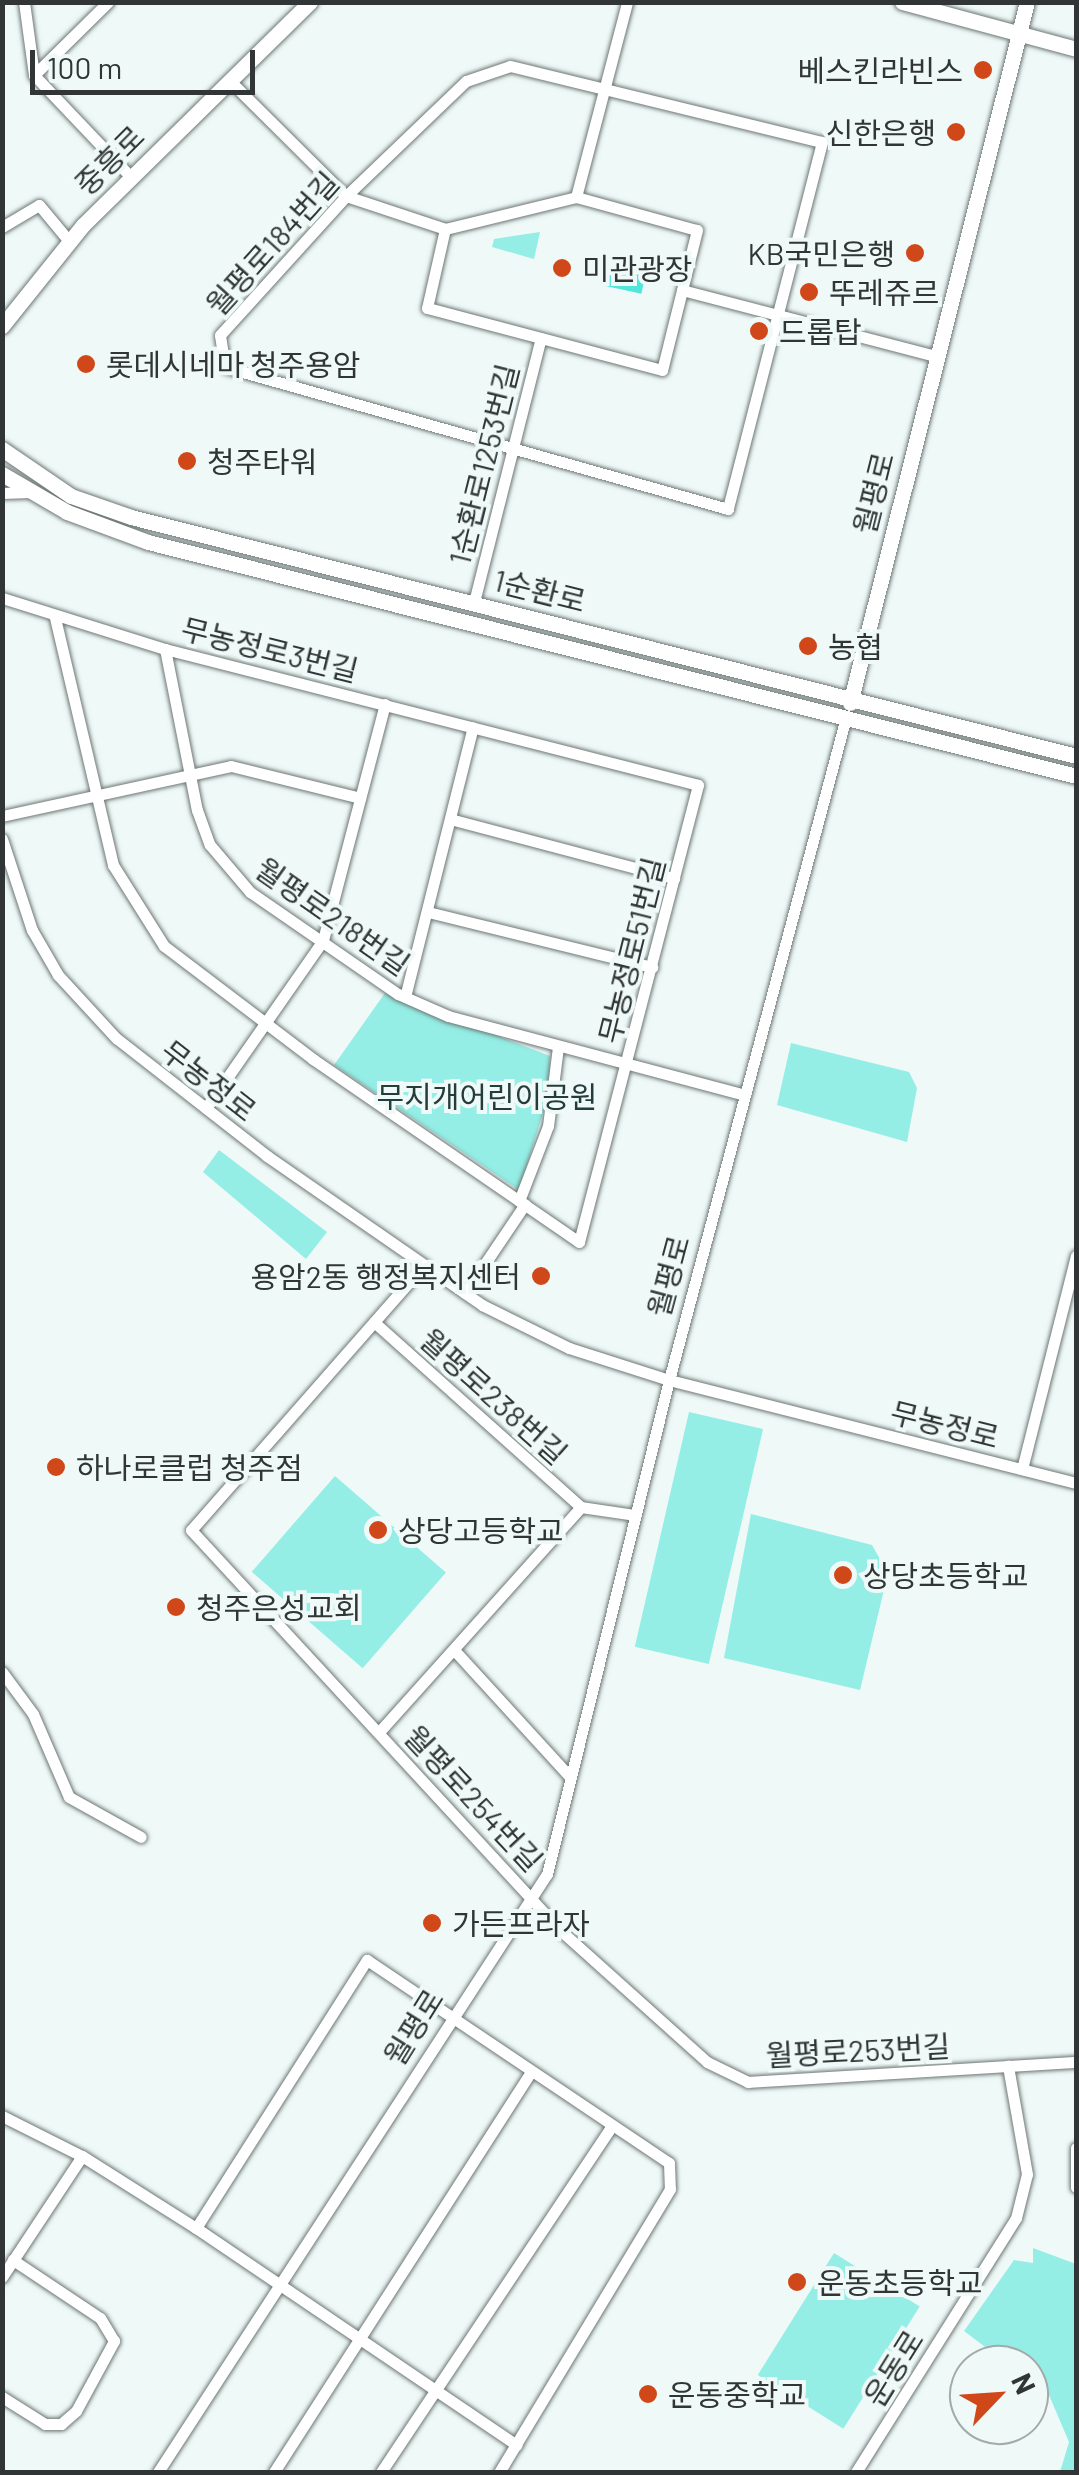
<!DOCTYPE html>
<html>
<head>
<meta charset="utf-8">
<style>
  body { margin:0 }
  #map { position:relative; width:1079px; height:2475px; overflow:hidden; background:#effaf8; font-family:Barlow,"Noto Sans KR",sans-serif }
  div>[style] { position:absolute }
  [style*='--x'] { left:calc(var(--x)*1px); top:calc(var(--y)*1px); width:calc(var(--w)*1px); rotate:calc(var(--a)*1deg) }
  .green>* { inset:0; background:#94eee5; transform-origin:0 0 }
  .water>* { inset:0; background:#51e6da; transform-origin:0 0 }
  .roads { filter:drop-shadow(0 0 2px #6d7675) drop-shadow(0 0 2px #6d7675) }
  .minor>* { height:11px; margin:-5.5px; padding:0 5.5px; transform-origin:5.5px; border-radius:5.5px; background:#fff }
  .tertiary>* { height:15px; margin:-7.5px; padding:0 7.5px; transform-origin:7.5px; border-radius:7.5px; background:#fff }
  .dots>* { width:28px; height:28px; translate:-50% -50%; box-sizing:border-box; border:5px solid #effaf8; border-radius:50% }
  span { translate:-50% -50%; white-space:nowrap; text-align:center; line-height:1.15; -webkit-text-stroke:8px #effaf8; paint-order:stroke }
  .poi-label { font-size:30px; color:#313535 }
  .right { translate:-100% -50%; text-align:right }
  .left { translate:0 -50%; text-align:left }
  .street-label { font-size:30px; color:#313535 }
  .park-label { font-size:30px; color:#243c3a }
  .frame { position:absolute; inset:0; border:5px solid #313535; pointer-events:none }
  .north { position:absolute; left:949px; top:2345px; width:100px; height:100px; box-sizing:border-box; background:#effaf8; border:2px solid #a3abaa; border-radius:50%; rotate:65deg; font-size:28px; font-weight:700; line-height:40px; text-align:center; color:#313535 }
  .north::after { content:''; display:block; margin:auto; width:35px; height:45px; background:#d0481a; clip-path:polygon(50% 0,100% 100%,50% 72%,0 100%) }
  .scale { position:absolute; left:30px; top:50px; width:225px; height:45px; box-sizing:border-box; border:5px solid #313535; border-top:0; padding-left:12px; font-size:30px; line-height:35px; white-space:nowrap; color:#313535; -webkit-text-stroke:8px #effaf8; paint-order:stroke }
</style>
</head>
<body>
<div id="map">
  <div class="green">
    <div style="clip-path:polygon(540px 232px,534px 259px,492px 247px,494px 239px)"></div>
    <div style="clip-path:polygon(385px 993px,550px 1056px,549px 1094px,519px 1190px,334px 1065px)"></div>
    <div style="clip-path:polygon(791px 1043px,909px 1072px,917px 1088px,907px 1142px,777px 1105px)"></div>
    <div style="clip-path:polygon(219px 1150px,327px 1232px,306px 1259px,203px 1172px)"></div>
    <div style="left:689px;top:1412px;width:76px;height:241px;rotate:13deg"></div>
    <div style="left:335px;top:1476px;width:147px;height:127px;rotate:41deg"></div>
    <div style="clip-path:polygon(751px 1514px,872px 1545px,888px 1573px,860px 1690px,724px 1658px)"></div>
    <div style="clip-path:polygon(1033px 2248px,1076px 2264px,1076px 2472px,1060px 2472px,1069px 2442px,1049px 2395px,1029px 2380px,1029px 2365px,1009px 2365px,964px 2331px,1014px 2260px,1033px 2263px)"></div>
    <div style="left:834px;top:2253px;width:101px;height:144px;rotate:32deg"></div>
  </div>
  <div class="water">
    <div style="left:607px;top:268px;width:39px;height:18px;rotate:12deg"></div>
  </div>
  <div class="roads">
    <div class="minor">
      <div style="--x:24;--y:2;--w:74;--a:82.2"></div>
      <div style="--x:34;--y:75;--w:139;--a:46.5"></div>
      <div style="--x:510;--y:66;--w:321;--a:13.7"></div>
      <div style="--x:822;--y:142;--w:379;--a:104.4"></div>
      <div style="--x:728;--y:509;--w:523;--a:-164.24"></div>
      <div style="--x:225;--y:367;--w:32;--a:-99"></div>
      <div style="--x:220;--y:335;--w:188;--a:-47.8"></div>
      <div style="--x:346;--y:196;--w:166;--a:-43.8"></div>
      <div style="--x:466;--y:81;--w:46;--a:-18.8"></div>
      <div style="--x:34;--y:75;--w:104;--a:-44.6"></div>
      <div style="--x:229;--y:80;--w:165;--a:44.8"></div>
      <div style="--x:346;--y:196;--w:104;--a:18.4"></div>
      <div style="--x:576;--y:197;--w:125;--a:15.3"></div>
      <div style="--x:697;--y:230;--w:144;--a:104"></div>
      <div style="--x:662;--y:370;--w:243;--a:-165.2"></div>
      <div style="--x:427;--y:308;--w:81;--a:-77.2"></div>
      <div style="--x:445;--y:229;--w:135;--a:-13.7"></div>
      <div style="--x:576;--y:197;--w:202;--a:-75.3"></div>
      <div style="--x:2;--y:227;--w:43;--a:-30.7"></div>
      <div style="--x:39;--y:205;--w:47;--a:50.2"></div>
      <div style="--x:682;--y:290;--w:261;--a:14.6"></div>
      <div style="--x:2;--y:493;--w:28;--a:-2"></div>
      <div style="--x:2;--y:598;--w:171;--a:17.4"></div>
      <div style="--x:165;--y:649;--w:550;--a:14.31"></div>
      <div style="--x:698;--y:785;--w:472;--a:104.6"></div>
      <div style="--x:579;--y:1242;--w:323;--a:-145.5"></div>
      <div style="--x:313;--y:1059;--w:187;--a:-142.8"></div>
      <div style="--x:164;--y:946;--w:96;--a:-122.2"></div>
      <div style="--x:113;--y:865;--w:255;--a:-103.2"></div>
      <div style="--x:474;--y:602;--w:272;--a:-75.8"></div>
      <div style="--x:165;--y:649;--w:164;--a:78.8"></div>
      <div style="--x:197;--y:810;--w:37;--a:70"></div>
      <div style="--x:210;--y:845;--w:62;--a:49.6"></div>
      <div style="--x:250;--y:892;--w:180;--a:34.6"></div>
      <div style="--x:398;--y:994;--w:55;--a:23.7"></div>
      <div style="--x:448;--y:1016;--w:307;--a:14.9"></div>
      <div style="--x:2;--y:816;--w:234;--a:-12.3"></div>
      <div style="--x:231;--y:766;--w:133;--a:13.9"></div>
      <div style="--x:450;--y:819;--w:232;--a:14.8"></div>
      <div style="--x:2;--y:839;--w:96;--a:71.8"></div>
      <div style="--x:32;--y:930;--w:52;--a:60"></div>
      <div style="--x:58;--y:975;--w:86;--a:47.4"></div>
      <div style="--x:116;--y:1038;--w:192;--a:38"></div>
      <div style="--x:267;--y:1156;--w:262;--a:34.7"></div>
      <div style="--x:482;--y:1305;--w:97;--a:26.3"></div>
      <div style="--x:569;--y:1348;--w:105;--a:17.7"></div>
      <div style="--x:669;--y:1380;--w:420;--a:14.2"></div>
      <div style="--x:428;--y:912;--w:231;--a:13.8"></div>
      <div style="--x:405;--y:997;--w:278;--a:-75.9"></div>
      <div style="--x:206;--y:1108;--w:205;--a:-55.1"></div>
      <div style="--x:323;--y:940;--w:244;--a:-75.3"></div>
      <div style="--x:519;--y:1201;--w:80;--a:-68.9"></div>
      <div style="--x:548;--y:1126;--w:80;--a:-82.8"></div>
      <div style="--x:424;--y:1265;--w:353;--a:131.3"></div>
      <div style="--x:191;--y:1530;--w:544;--a:47.31"></div>
      <div style="--x:560;--y:1930;--w:198;--a:41.9"></div>
      <div style="--x:707;--y:2062;--w:46;--a:26"></div>
      <div style="--x:748;--y:2082;--w:329;--a:-3.5"></div>
      <div style="--x:465;--y:1293;--w:107;--a:-56"></div>
      <div style="--x:374;--y:1322;--w:278;--a:41.8"></div>
      <div style="--x:1022;--y:1469;--w:220;--a:-75.8"></div>
      <div style="--x:455;--y:1651;--w:169;--a:47.6"></div>
      <div style="--x:2;--y:1672;--w:52;--a:53.6"></div>
      <div style="--x:33;--y:1714;--w:90;--a:66.6"></div>
      <div style="--x:69;--y:1797;--w:82;--a:29.1"></div>
      <div style="--x:379;--y:1732;--w:302;--a:-48.1"></div>
      <div style="--x:581;--y:1507;--w:55;--a:8.4"></div>
      <div style="--x:2;--y:2116;--w:89;--a:26.6"></div>
      <div style="--x:82;--y:2156;--w:135;--a:32.3"></div>
      <div style="--x:196;--y:2228;--w:387;--a:34.1"></div>
      <div style="--x:1076;--y:2148;--w:39;--a:90"></div>
      <div style="--x:196;--y:2228;--w:318;--a:-57.5"></div>
      <div style="--x:367;--y:1960;--w:364;--a:33.9"></div>
      <div style="--x:669;--y:2163;--w:26;--a:88"></div>
      <div style="--x:670;--y:2189;--w:331;--a:121.1"></div>
      <div style="--x:2;--y:2277;--w:145;--a:-56.5"></div>
      <div style="--x:2;--y:2397;--w:51;--a:32.1"></div>
      <div style="--x:45;--y:2424;--w:16;--a:0"></div>
      <div style="--x:61;--y:2424;--w:20;--a:-41"></div>
      <div style="--x:76;--y:2411;--w:80;--a:-61.5"></div>
      <div style="--x:114;--y:2341;--w:27;--a:-121"></div>
      <div style="--x:100;--y:2318;--w:105;--a:-146.3"></div>
      <div style="--x:158;--y:2472;--w:713;--a:-56.96"></div>
      <div style="--x:547;--y:1874;--w:509;--a:-76.13"></div>
      <div style="--x:669;--y:1380;--w:686;--a:-75.05"></div>
      <div style="--x:274;--y:2472;--w:474;--a:-57.3"></div>
      <div style="--x:381;--y:2472;--w:416;--a:-56.3"></div>
      <div style="--x:856;--y:2472;--w:300;--a:-57.8"></div>
      <div style="--x:1016;--y:2218;--w:45;--a:-76"></div>
      <div style="--x:1027;--y:2174;--w:110;--a:-100"></div>
    </div>
    <div class="tertiary">
      <div style="--x:902;--y:2;--w:180;--a:15.1"></div>
      <div style="--x:2;--y:326;--w:129;--a:-51.3"></div>
      <div style="--x:83;--y:225;--w:318;--a:-44.5"></div>
      <div style="--x:2;--y:449;--w:83;--a:34.3"></div>
      <div style="--x:71;--y:496;--w:64;--a:19.3"></div>
      <div style="--x:131;--y:517;--w:975;--a:14.19"></div>
      <div style="--x:2;--y:474;--w:75;--a:30.3"></div>
      <div style="--x:67;--y:512;--w:86;--a:20.3"></div>
      <div style="--x:148;--y:542;--w:957;--a:14.15"></div>
      <div style="--x:850;--y:703;--w:723;--a:-75.83"></div>
    </div>
  </div>
  <div class="dots">
    <div style="left:983px;top:70px;background:#d0481a"></div>
    <div style="left:956px;top:132px;background:#d0481a"></div>
    <div style="left:915px;top:253px;background:#d0481a"></div>
    <div style="left:562px;top:268px;background:#d0481a"></div>
    <div style="left:809px;top:292px;background:#d0481a"></div>
    <div style="left:759px;top:331px;background:#d0481a"></div>
    <div style="left:86px;top:364px;background:#d0481a"></div>
    <div style="left:187px;top:461px;background:#d0481a"></div>
    <div style="left:808px;top:646px;background:#d0481a"></div>
    <div style="left:541px;top:1276px;background:#d0481a"></div>
    <div style="left:56px;top:1467px;background:#d0481a"></div>
    <div style="left:378px;top:1530px;background:#d0481a"></div>
    <div style="left:843px;top:1575px;background:#d0481a"></div>
    <div style="left:176px;top:1607px;background:#d0481a"></div>
    <div style="left:432px;top:1923px;background:#d0481a"></div>
    <div style="left:797px;top:2282px;background:#d0481a"></div>
    <div style="left:648px;top:2394px;background:#d0481a"></div>
  </div>
  <div class="poi-label">
    <span class="right" style="left:963px;top:70px">베스킨라빈스</span>
    <span class="right" style="left:936px;top:132px">신한은행</span>
    <span class="right" style="left:895px;top:253px">KB국민은행</span>
    <span class="left" style="left:582px;top:268px">미관광장</span>
    <span class="left" style="left:829px;top:292px">뚜레쥬르</span>
    <span class="left" style="left:779px;top:331px">드롭탑</span>
    <span class="left" style="left:106px;top:364px">롯데시네마 청주용암</span>
    <span class="left" style="left:207px;top:461px">청주타워</span>
    <span class="left" style="left:828px;top:646px">농협</span>
    <span class="right" style="left:521px;top:1276px">용암2동 행정복지센터</span>
    <span class="left" style="left:76px;top:1467px">하나로클럽 청주점</span>
    <span class="left" style="left:398px;top:1530px">상당고등학교</span>
    <span class="left" style="left:863px;top:1575px">상당초등학교</span>
    <span class="left" style="left:196px;top:1607px">청주은성교회</span>
    <span class="left" style="left:452px;top:1923px">가든프라자</span>
    <span class="left" style="left:817px;top:2282px">운동초등학교</span>
    <span class="left" style="left:668px;top:2394px">운동중학교</span>
  </div>
  <div class="street-label">
    <span style="left:109px;top:160px;rotate:-45deg">중흥로</span>
    <span style="left:272px;top:243px;rotate:-48deg">월평로184번길</span>
    <span style="left:483px;top:464px;rotate:-76deg">1순환로1253번길</span>
    <span style="left:873px;top:493px;rotate:-76deg">월평로</span>
    <span style="left:540px;top:590px;rotate:14deg">1순환로</span>
    <span style="left:270px;top:649px;rotate:14deg">무농정로3번길</span>
    <span style="left:333px;top:916px;rotate:35deg">월평로218번길</span>
    <span style="left:631px;top:950px;rotate:-76deg">무농정로51번길</span>
    <span style="left:209px;top:1080px;rotate:38deg">무농정로</span>
    <span style="left:668px;top:1276px;rotate:-75deg">월평로</span>
    <span style="left:494px;top:1396px;rotate:42deg">월평로238번길</span>
    <span style="left:945px;top:1424px;rotate:14deg">무농정로</span>
    <span style="left:474px;top:1798px;rotate:47deg">월평로254번길</span>
    <span style="left:413px;top:2027px;rotate:-58deg">월평로</span>
    <span style="left:858px;top:2050px;rotate:-3deg">월평로253번길</span>
    <span style="left:893px;top:2368px;rotate:-58deg">운동로</span>
  </div>
  <div class="park-label">
    <span style="left:487px;top:1096px">무지개어린이공원</span>
  </div>
  <div class="frame"></div>
  <div class="north">N</div>
  <div class="scale">100 m</div>
</div>
</body>
</html>
